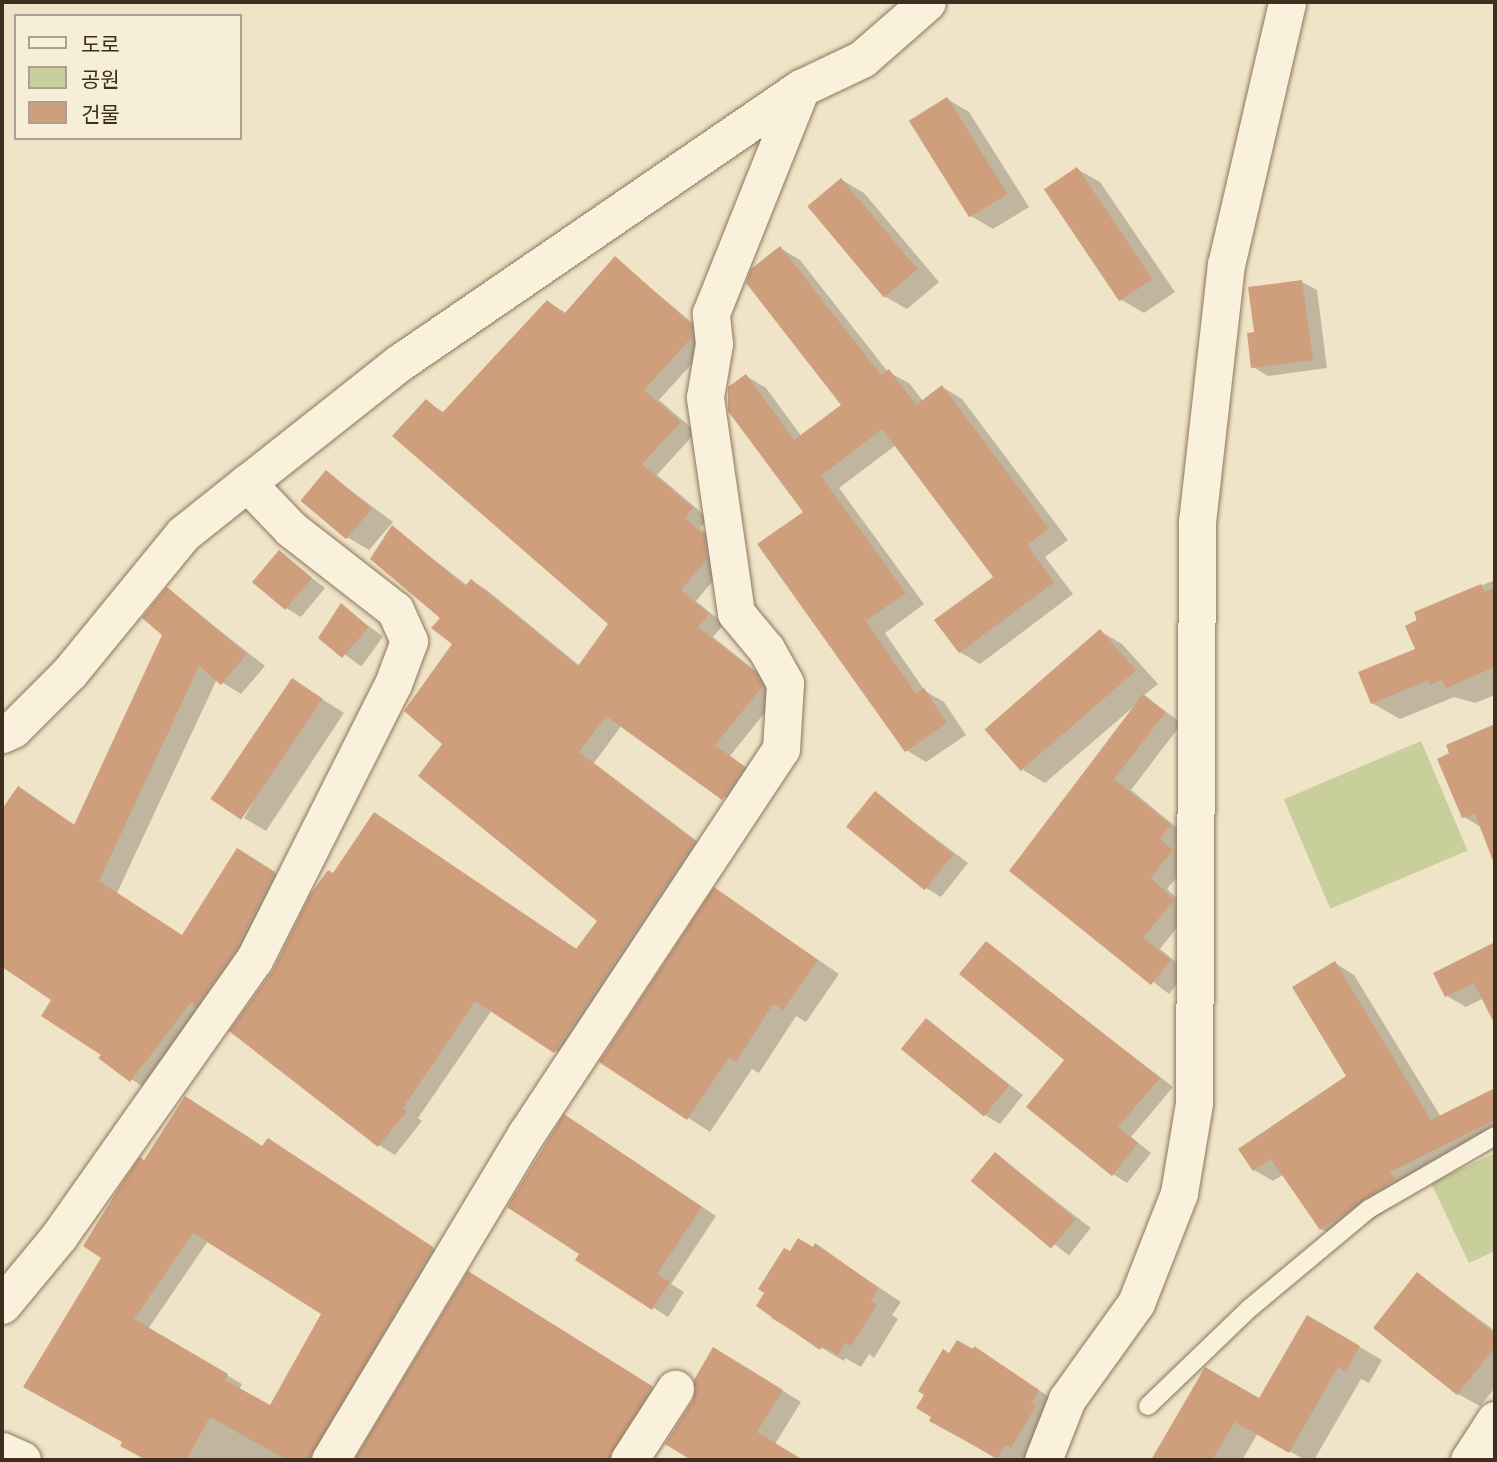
<!DOCTYPE html>
<html>
<head>
<meta charset="utf-8">
<style>
  body { margin:0 }
  #map { position:relative; width:1497px; height:1462px; overflow:hidden; background:#f0e4c8; font-family:"Times New Roman","Noto Sans KR",serif }
  div>[style] { position:absolute }
  [style*='--x'] { left:calc(var(--x)*1px); top:calc(var(--y)*1px); width:calc(var(--w)*1px); rotate:calc(var(--a)*1deg) }
  .green>* { inset:0; background:#c9cf9b; transform-origin:0 0 }
  .shadow>* { inset:0; background:#0003; transform-origin:0 0 }
  .building>* { inset:0; background:#cf9f7d; transform-origin:0 0 }
  .roads { filter:drop-shadow(0 0 2px #8d765c) drop-shadow(0 0 2px #8d765c) }
  .lane>* { height:18px; margin:-9px; padding:0 9px; transform-origin:9px; border-radius:9px; background:#faf1dc }
  .street>* { height:37px; margin:-18.5px; padding:0 18.5px; transform-origin:18.5px; border-radius:18.5px; background:#faf1dc }
  span { translate:-50% -50%; white-space:nowrap; text-align:center; line-height:1.15; -webkit-text-stroke:5px #f7eed8; paint-order:stroke }
  .frame { position:absolute; inset:0; border:4px solid #3d2e20; pointer-events:none }
  .legend { position:absolute; left:14px; top:14px; width:228px; height:126px; box-sizing:border-box; background:#f7eed8; border:2px solid #ada18e; margin:0; padding:9px 12px; list-style:none; font-size:21px; color:#3d2e20 }
  .legend li { display:flex; align-items:center; gap:14px; height:35px }
  .legend b { width:35px; border:2px solid #ada18e }
</style>
</head>
<body>
<div id="map">
  <div class="green">
    <div style="left:1421px;top:741px;width:119px;height:149px;rotate:67deg"></div>
    <div style="clip-path:polygon(1495px 1153px,1495px 1251px,1469px 1263px,1431px 1183px)"></div>
  </div>
  <div class="shadow">
    <div style="clip-path:polygon(947px 99px,969px 112px,1029px 207px,993px 229px,971px 216px)"></div>
    <div style="clip-path:polygon(1077px 169px,1100px 182px,1175px 292px,1144px 313px,1122px 300px)"></div>
    <div style="clip-path:polygon(842px 180px,864px 193px,939px 282px,907px 309px,884px 296px)"></div>
    <div style="clip-path:polygon(780px 248px,800px 260px,888px 372px,909px 383px,923px 401px,942px 387px,962px 399px,1068px 540px,1045px 557px,1073px 594px,980px 664px,960px 652px,995px 577px,896px 445px,839px 488px,924px 604px,885px 633px,925px 691px,944px 702px,966px 735px,926px 762px,906px 750px,746px 376px,766px 388px,802px 437px,844px 405px)"></div>
    <div style="clip-path:polygon(616px 259px,707px 335px,708px 346px,659px 400px,696px 432px,657px 475px,708px 518px,700px 528px,719px 546px,723px 569px,696px 601px,724px 624px,713px 637px,771px 683px,778px 696px,730px 756px,759px 777px,739px 807px,622px 725px,594px 763px,710px 851px,571px 1061px,492px 1010px,418px 1118px,422px 1121px,395px 1155px,379px 1145px,274px 971px,334px 875px,390px 824px,578px 950px,599px 921px,445px 743px,454px 644px,393px 528px,468px 586px,472px 581px,488px 591px,580px 666px,611px 624px,426px 401px,445px 413px,548px 302px,566px 313px)"></div>
    <div style="clip-path:polygon(1302px 282px,1317px 290px,1327px 368px,1268px 376px,1253px 367px,1256px 334px)"></div>
    <div style="clip-path:polygon(326px 472px,393px 522px,369px 550px,347px 537px)"></div>
    <div style="clip-path:polygon(279px 553px,325px 588px,301px 617px,286px 608px)"></div>
    <div style="clip-path:polygon(1495px 580px,1495px 695px,1475px 703px,1454px 697px,1400px 719px,1372px 703px,1417px 650px,1416px 613px)"></div>
    <div style="clip-path:polygon(167px 589px,265px 666px,241px 694px,217px 679px,117px 893px,183px 937px,256px 861px,293px 884px,150px 1092px,101px 1058px,103px 1055px,54px 999px,2px 967px,2px 812px,19px 788px,75px 825px,164px 635px)"></div>
    <div style="left:341px;top:606px;width:52px;height:37px;rotate:36deg"></div>
    <div style="clip-path:polygon(1100px 631px,1122px 644px,1158px 684px,1143px 696px,1182px 723px,1131px 790px,1187px 836px,1176px 850px,1190px 861px,1167px 889px,1190px 911px,1160px 949px,1187px 971px,1169px 994px,1012px 871px,1138px 703px,1045px 783px,1023px 770px)"></div>
    <div style="clip-path:polygon(314px 694px,344px 713px,266px 831px,244px 818px)"></div>
    <div style="clip-path:polygon(1495px 726px,1495px 834px,1493px 834px,1464px 817px,1448px 746px)"></div>
    <div style="clip-path:polygon(875px 793px,968px 863px,941px 897px,926px 888px)"></div>
    <div style="clip-path:polygon(715px 890px,839px 974px,806px 1022px,796px 1016px,759px 1073px,752px 1069px,710px 1132px,601px 1061px)"></div>
    <div style="clip-path:polygon(986px 943px,1173px 1087px,1131px 1137px,1151px 1153px,1127px 1183px,1113px 1174px,1067px 1059px)"></div>
    <div style="clip-path:polygon(1494px 945px,1495px 945px,1495px 1021px,1484px 998px,1466px 1007px,1447px 996px)"></div>
    <div style="clip-path:polygon(1335px 963px,1354px 975px,1441px 1117px,1495px 1089px,1495px 1140px,1341px 1240px,1321px 1229px,1284px 1174px,1273px 1181px,1254px 1170px,1348px 1077px)"></div>
    <div style="clip-path:polygon(927px 1020px,1023px 1095px,1000px 1124px,985px 1115px)"></div>
    <div style="clip-path:polygon(580px 1125px,716px 1216px,671px 1284px,684px 1292px,668px 1317px,578px 1260px,582px 1253px)"></div>
    <div style="clip-path:polygon(evenodd,263px 1148px,283px 1149px,447px 1257px,326px 1460px,149px 1460px,122px 1445px,103px 1257px,145px 1162px,263px 1148px,208px 1241px,323px 1314px,271px 1408px,239px 1390px,242px 1384px,148px 1329px,208px 1241px)"></div>
    <div style="left:996px;top:1154px;width:120px;height:35px;rotate:38deg"></div>
    <div style="clip-path:polygon(816px 1246px,901px 1302px,892px 1315px,898px 1319px,874px 1358px,869px 1354px,861px 1367px,845px 1358px,844px 1361px,771px 1318px,790px 1253px)"></div>
    <div style="clip-path:polygon(469px 1274px,666px 1396px,626px 1460px,356px 1460px)"></div>
    <div style="clip-path:polygon(1418px 1274px,1495px 1331px,1495px 1388px,1480px 1406px,1458px 1394px)"></div>
    <div style="clip-path:polygon(1308px 1317px,1382px 1360px,1369px 1383px,1361px 1379px,1314px 1460px,1305px 1460px,1258px 1433px,1242px 1460px,1153px 1460px,1206px 1369px,1260px 1400px)"></div>
    <div style="clip-path:polygon(975px 1348px,1060px 1404px,1026px 1460px,998px 1460px,931px 1420px,950px 1355px)"></div>
    <div style="clip-path:polygon(733px 1360px,801px 1402px,775px 1444px,803px 1460px,694px 1460px,667px 1443px)"></div>
  </div>
  <div class="building">
    <div style="left:947px;top:97px;width:114px;height:45px;rotate:58deg"></div>
    <div style="left:1077px;top:167px;width:135px;height:40px;rotate:56deg"></div>
    <div style="left:841px;top:178px;width:119px;height:44px;rotate:50deg"></div>
    <div style="clip-path:polygon(780px 246px,881px 375px,889px 369px,916px 405px,942px 385px,1049px 529px,1027px 545px,1054px 582px,959px 653px,934px 620px,993px 577px,882px 429px,821px 476px,906px 593px,866px 621px,916px 694px,924px 688px,947px 723px,905px 752px,757px 544px,803px 512px,728px 411px,728px 387px,746px 374px,794px 440px,841px 405px,746px 283px,751px 269px)"></div>
    <div style="clip-path:polygon(615px 256px,691px 324px,692px 337px,644px 390px,681px 422px,642px 464px,693px 508px,685px 518px,704px 535px,707px 559px,681px 590px,709px 614px,698px 627px,755px 672px,763px 686px,715px 745px,744px 766px,722px 800px,606px 716px,579px 752px,695px 841px,554px 1053px,475px 1001px,403px 1108px,407px 1111px,378px 1147px,229px 1031px,273px 970px,310px 895px,328px 870px,333px 873px,374px 812px,576px 949px,597px 921px,418px 776px,442px 744px,404px 711px,452px 644px,431px 628px,440px 618px,370px 559px,392px 525px,465px 586px,471px 579px,578px 666px,608px 624px,392px 436px,426px 399px,442px 413px,547px 300px,564px 314px)"></div>
    <div style="clip-path:polygon(1302px 280px,1313px 360px,1251px 368px,1247px 333px,1254px 332px,1248px 287px)"></div>
    <div style="left:326px;top:470px;width:60px;height:40px;rotate:40deg"></div>
    <div style="left:279px;top:550px;width:43px;height:42px;rotate:40deg"></div>
    <div style="clip-path:polygon(1481px 584px,1485px 592px,1495px 587px,1495px 667px,1446px 688px,1442px 680px,1430px 685px,1428px 680px,1371px 704px,1358px 672px,1415px 649px,1405px 626px,1417px 620px,1414px 612px)"></div>
    <div style="clip-path:polygon(167px 587px,247px 654px,221px 685px,199px 666px,99px 881px,182px 935px,237px 848px,275px 872px,236px 949px,196px 1006px,191px 1002px,130px 1082px,98px 1058px,101px 1055px,41px 1016px,51px 1000px,2px 967px,2px 809px,18px 786px,74px 825px,162px 635px,142px 618px)"></div>
    <div style="clip-path:polygon(341px 603px,369px 627px,342px 658px,318px 638px)"></div>
    <div style="left:1100px;top:629px;width:55px;height:153px;rotate:49deg"></div>
    <div style="left:292px;top:678px;width:37px;height:146px;rotate:34deg"></div>
    <div style="clip-path:polygon(1143px 694px,1166px 712px,1114px 779px,1171px 825px,1160px 839px,1173px 850px,1151px 878px,1174px 900px,1143px 938px,1171px 960px,1151px 985px,1009px 871px)"></div>
    <div style="clip-path:polygon(1495px 724px,1495px 861px,1493px 861px,1475px 814px,1462px 818px,1437px 759px,1449px 753px,1446px 745px)"></div>
    <div style="left:875px;top:791px;width:101px;height:46px;rotate:39deg"></div>
    <div style="clip-path:polygon(714px 887px,818px 960px,783px 1010px,773px 1004px,736px 1062px,729px 1057px,687px 1120px,599px 1062px)"></div>
    <div style="clip-path:polygon(986px 941px,1160px 1078px,1118px 1127px,1138px 1143px,1112px 1176px,1026px 1107px,1064px 1060px,959px 974px)"></div>
    <div style="clip-path:polygon(1495px 942px,1495px 1025px,1474px 983px,1445px 997px,1433px 973px)"></div>
    <div style="clip-path:polygon(1335px 961px,1431px 1120px,1495px 1088px,1495px 1120px,1390px 1172px,1395px 1179px,1320px 1230px,1271px 1159px,1253px 1171px,1238px 1149px,1346px 1076px,1292px 987px)"></div>
    <div style="left:926px;top:1018px;width:107px;height:40px;rotate:39deg"></div>
    <div style="clip-path:polygon(evenodd,185px 1096px,262px 1146px,268px 1138px,433px 1247px,309px 1460px,287px 1460px,210px 1417px,186px 1460px,146px 1460px,120px 1446px,122px 1442px,23px 1387px,101px 1258px,83px 1246px,119px 1188px,140px 1157px,144px 1160px,185px 1096px,193px 1233px,321px 1314px,270px 1405px,225px 1380px,228px 1374px,134px 1319px,193px 1233px)"></div>
    <div style="clip-path:polygon(564px 1114px,702px 1207px,657px 1274px,670px 1282px,652px 1310px,575px 1260px,579px 1254px,507px 1207px)"></div>
    <div style="left:995px;top:1152px;width:105px;height:38px;rotate:40deg"></div>
    <div style="clip-path:polygon(798px 1238px,813px 1247px,815px 1243px,879px 1288px,871px 1301px,877px 1305px,851px 1346px,845px 1343px,838px 1355px,822px 1346px,820px 1350px,756px 1306px,764px 1293px,758px 1289px,784px 1248px,790px 1251px)"></div>
    <div style="clip-path:polygon(468px 1271px,652px 1386px,608px 1460px,354px 1460px)"></div>
    <div style="clip-path:polygon(1417px 1272px,1495px 1334px,1495px 1347px,1457px 1395px,1373px 1328px)"></div>
    <div style="clip-path:polygon(1307px 1315px,1360px 1346px,1346px 1372px,1338px 1367px,1289px 1453px,1235px 1422px,1212px 1460px,1151px 1460px,1205px 1367px,1259px 1398px)"></div>
    <div style="clip-path:polygon(957px 1340px,973px 1349px,974px 1346px,1039px 1390px,1031px 1403px,1036px 1406px,1011px 1448px,1005px 1445px,997px 1458px,929px 1421px,931px 1417px,916px 1408px,924px 1395px,918px 1391px,943px 1349px,949px 1353px)"></div>
    <div style="clip-path:polygon(713px 1347px,783px 1390px,757px 1432px,803px 1460px,691px 1460px,665px 1444px,693px 1400px,694px 1380px)"></div>
  </div>
  <div class="roads">
    <div class="lane">
      <div style="--x:1148;--y:1406;--w:141;--a:-43.9"></div>
      <div style="--x:1250;--y:1308;--w:155;--a:-39.8"></div>
      <div style="--x:1369;--y:1209;--w:146;--a:-30.1"></div>
    </div>
    <div class="street">
      <div style="--x:2;--y:734;--w:12;--a:-24"></div>
      <div style="--x:13;--y:729;--w:81;--a:-45"></div>
      <div style="--x:70;--y:672;--w:178;--a:-50.7"></div>
      <div style="--x:183;--y:534;--w:82;--a:-38.6"></div>
      <div style="--x:247;--y:483;--w:194;--a:-38.3"></div>
      <div style="--x:399;--y:363;--w:487;--a:-34.4"></div>
      <div style="--x:801;--y:88;--w:68;--a:-25.4"></div>
      <div style="--x:862;--y:59;--w:86;--a:-41.2"></div>
      <div style="--x:2;--y:1305;--w:89;--a:-50.4"></div>
      <div style="--x:59;--y:1236;--w:338;--a:-54.8"></div>
      <div style="--x:254;--y:960;--w:309;--a:-63.3"></div>
      <div style="--x:393;--y:684;--w:46;--a:-69.6"></div>
      <div style="--x:409;--y:641;--w:34;--a:-114"></div>
      <div style="--x:395;--y:610;--w:132;--a:-142.1"></div>
      <div style="--x:291;--y:529;--w:64;--a:-133.7"></div>
      <div style="--x:2;--y:1451;--w:22;--a:24"></div>
      <div style="--x:330;--y:1460;--w:380;--a:-59"></div>
      <div style="--x:526;--y:1134;--w:462;--a:-56.5"></div>
      <div style="--x:781;--y:749;--w:66;--a:-86.5"></div>
      <div style="--x:785;--y:683;--w:39;--a:-119"></div>
      <div style="--x:766;--y:649;--w:47;--a:-129.8"></div>
      <div style="--x:736;--y:613;--w:218;--a:-98.2"></div>
      <div style="--x:705;--y:397;--w:54;--a:-80.4"></div>
      <div style="--x:714;--y:344;--w:31;--a:-96"></div>
      <div style="--x:711;--y:313;--w:242;--a:-68.2"></div>
      <div style="--x:629;--y:1460;--w:85;--a:-57.1"></div>
      <div style="--x:1043;--y:1460;--w:66;--a:-68.5"></div>
      <div style="--x:1067;--y:1399;--w:118;--a:-54.3"></div>
      <div style="--x:1136;--y:1303;--w:118;--a:-68.6"></div>
      <div style="--x:1179;--y:1193;--w:91;--a:-80.5"></div>
      <div style="--x:1194;--y:1103;--w:581;--a:-89.7"></div>
      <div style="--x:1197;--y:522;--w:259;--a:-83.6"></div>
      <div style="--x:1226;--y:265;--w:270;--a:-76.9"></div>
      <div style="--x:1469;--y:1460;--w:48;--a:-57"></div>
    </div>
  </div>
  <div class="frame"></div>
  <ul class="legend">
  <li><b style="height:9px;background:#faf1dc"></b>도로</li>
  <li><b style="height:19px;background:#c9cf9b"></b>공원</li>
  <li><b style="height:19px;background:#cf9f7d"></b>건물</li>
  </ul>
</div>
</body>
</html>
